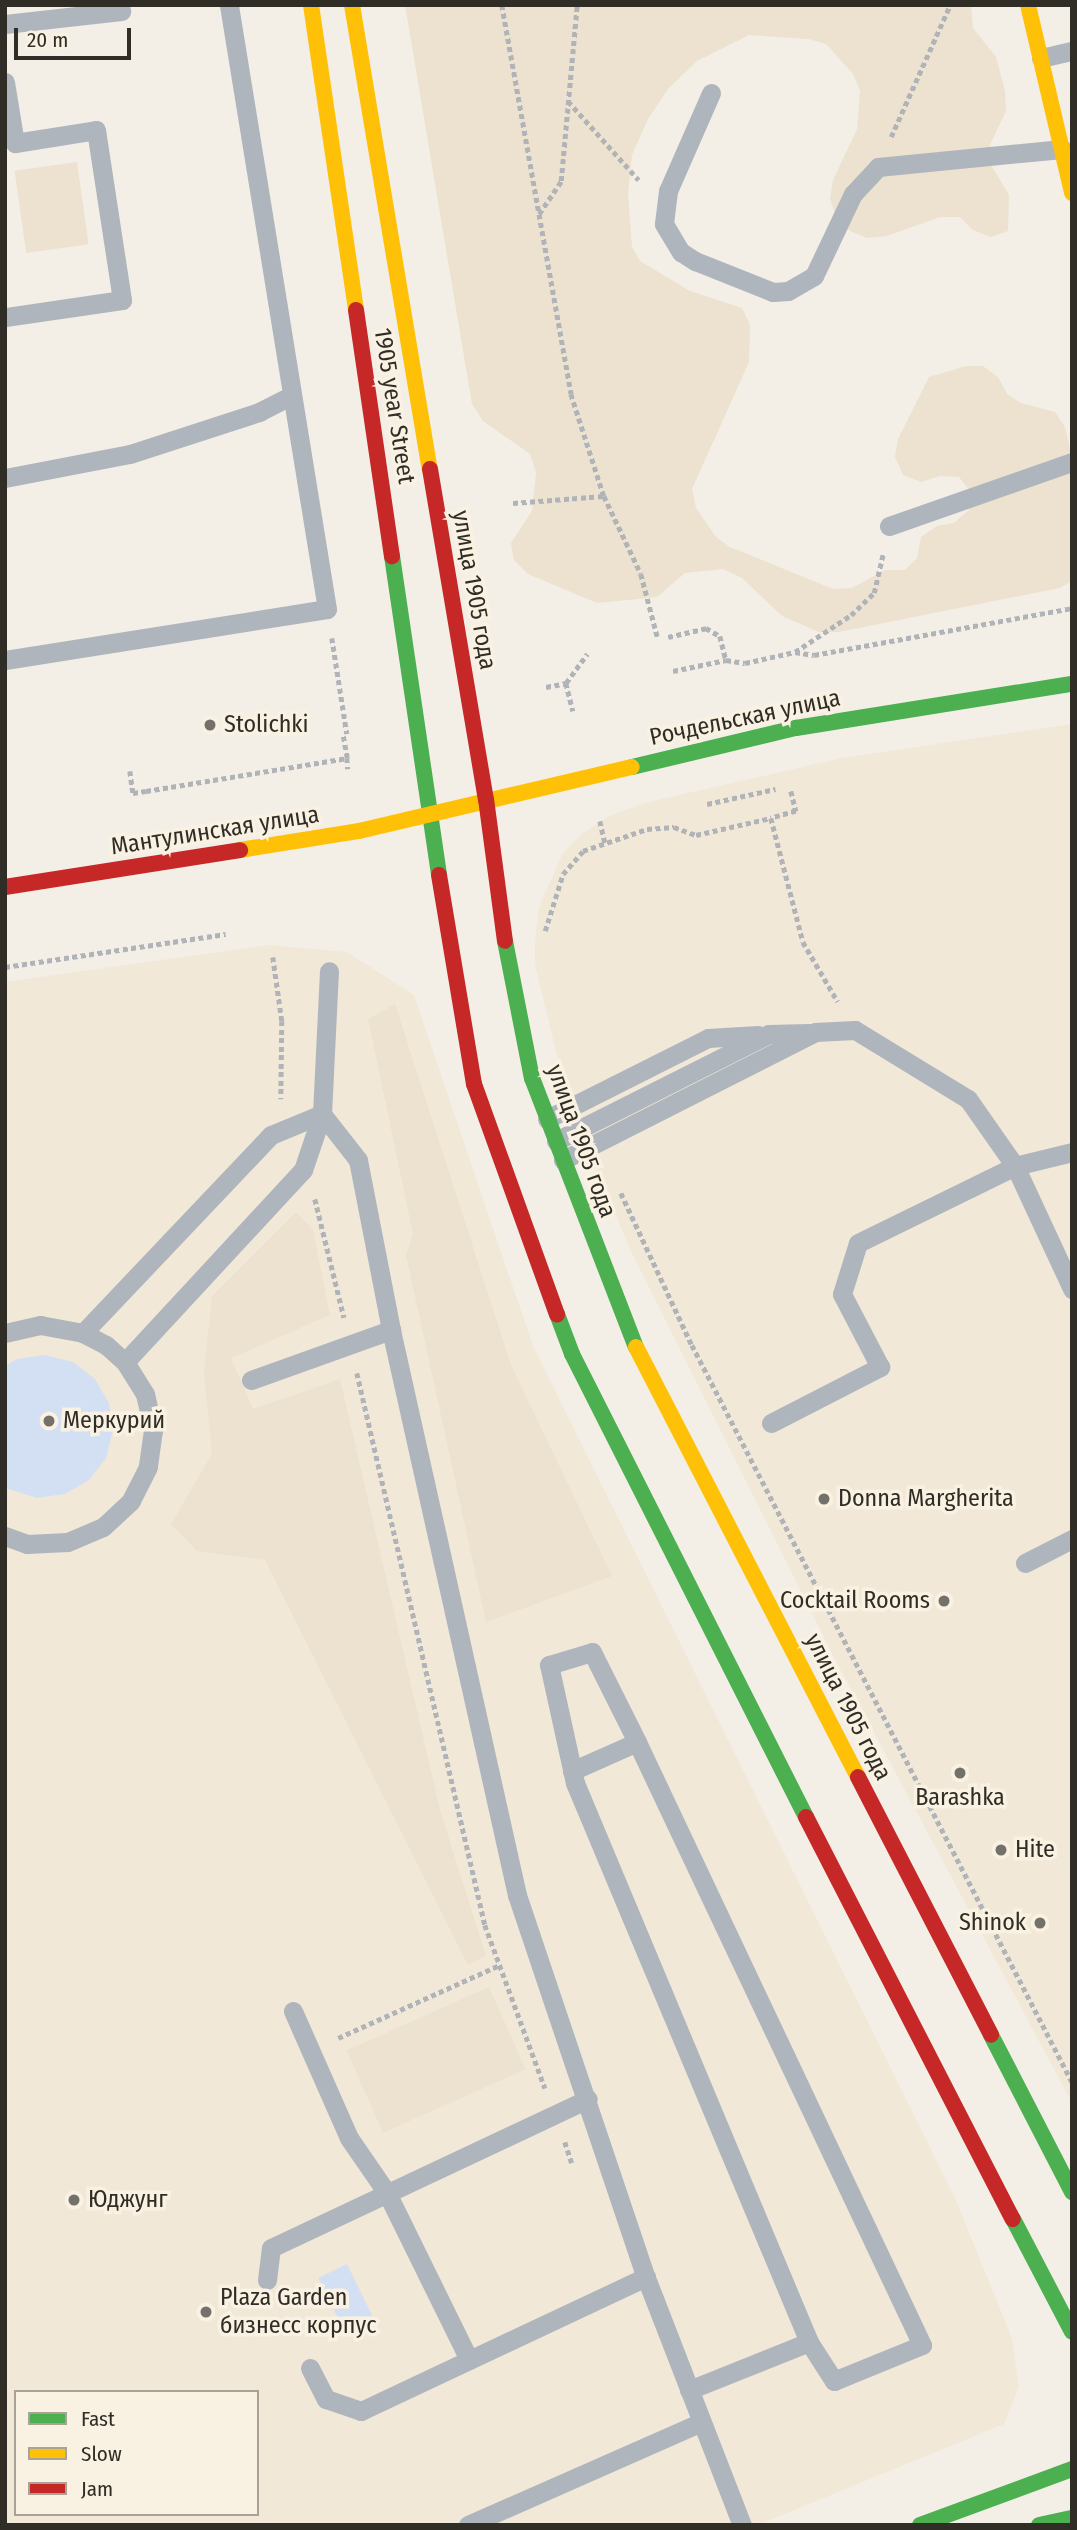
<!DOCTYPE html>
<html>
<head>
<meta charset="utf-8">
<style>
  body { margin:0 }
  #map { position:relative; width:1077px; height:2530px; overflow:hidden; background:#f3efe7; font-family:"Fira Sans Condensed",sans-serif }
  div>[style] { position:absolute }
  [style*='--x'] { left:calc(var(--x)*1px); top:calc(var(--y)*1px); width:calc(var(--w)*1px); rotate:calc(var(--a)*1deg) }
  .built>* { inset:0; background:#f1e8d8 }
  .green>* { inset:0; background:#ece2cf; transform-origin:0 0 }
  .water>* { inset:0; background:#d3e0f4; transform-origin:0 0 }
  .path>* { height:4.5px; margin-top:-2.25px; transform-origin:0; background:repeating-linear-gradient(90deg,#b0b3b7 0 5px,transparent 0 8.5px) }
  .lane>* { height:19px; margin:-9.5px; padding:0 9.5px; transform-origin:9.5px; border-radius:9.5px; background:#afb5bd }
  .fast>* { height:16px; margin:-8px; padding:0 8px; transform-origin:8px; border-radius:8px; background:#4caf50 }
  .slow>* { height:16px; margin:-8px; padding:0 8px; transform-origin:8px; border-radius:8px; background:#ffc107 }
  .jam>* { height:16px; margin:-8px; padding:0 8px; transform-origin:8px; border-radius:8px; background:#c62828 }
  .dots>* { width:19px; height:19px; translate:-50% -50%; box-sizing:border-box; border:4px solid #f9f1e1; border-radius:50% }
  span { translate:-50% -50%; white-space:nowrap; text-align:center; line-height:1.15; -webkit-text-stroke:7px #f9f1e1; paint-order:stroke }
  .street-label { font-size:24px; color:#302d27 }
  .poi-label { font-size:24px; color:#302d27 }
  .left { translate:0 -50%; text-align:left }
  .right { translate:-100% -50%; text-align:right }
  .frame { position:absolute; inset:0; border:7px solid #302d27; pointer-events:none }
  .legend { position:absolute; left:14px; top:2390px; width:245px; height:126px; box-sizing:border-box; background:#f9f1e1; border:2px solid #a9a397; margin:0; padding:9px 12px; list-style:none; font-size:21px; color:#302d27 }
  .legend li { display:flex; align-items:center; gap:14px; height:35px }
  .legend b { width:35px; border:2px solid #a9a397 }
  .scale { position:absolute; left:14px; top:28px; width:117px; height:32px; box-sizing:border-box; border:4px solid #302d27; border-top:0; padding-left:9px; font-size:21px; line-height:24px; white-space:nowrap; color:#302d27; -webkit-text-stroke:5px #f9f1e1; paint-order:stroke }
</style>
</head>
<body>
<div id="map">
  <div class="built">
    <div style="clip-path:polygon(1072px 724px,1072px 2099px,1070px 2099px,840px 1669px,629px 1247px,580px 1129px,558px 1060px,535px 965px,535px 940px,539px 907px,563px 853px,583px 833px,609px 816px,644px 803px,842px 758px)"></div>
    <div style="clip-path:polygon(evenodd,269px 945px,347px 952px,414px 995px,533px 1346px,955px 2198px,1012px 2338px,1019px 2387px,1004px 2424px,758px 2525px,5px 2525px,5px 982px,269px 945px,16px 2392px,257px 2392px,257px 2514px,16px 2514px,16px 2392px)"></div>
  </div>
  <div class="green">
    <div style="clip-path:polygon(405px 5px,971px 5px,973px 28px,996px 57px,1005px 91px,1006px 111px,990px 145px,990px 163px,1009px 195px,1008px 231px,991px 237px,973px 230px,960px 217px,940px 217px,887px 236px,867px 238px,850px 231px,836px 217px,830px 199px,833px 180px,857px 129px,860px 91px,853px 74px,826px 44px,808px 39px,749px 35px,697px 61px,668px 89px,648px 119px,632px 155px,628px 193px,632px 247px,640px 261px,690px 291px,742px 308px,750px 325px,749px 362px,692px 489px,696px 508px,716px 537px,730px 547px,833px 589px,852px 588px,885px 570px,905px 570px,917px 558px,921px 537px,937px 526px,954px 523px,969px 510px,970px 491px,959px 477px,940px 476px,921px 482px,903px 475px,895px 457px,898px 439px,929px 377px,966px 366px,983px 366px,998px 377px,1007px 394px,1021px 403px,1055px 412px,1065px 427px,1072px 458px,1072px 581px,1060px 588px,839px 632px,819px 632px,782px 616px,742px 578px,723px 569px,685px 573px,657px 597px,597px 603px,528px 574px,514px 560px,511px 543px,532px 511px,536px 473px,530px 454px,483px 421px,472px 404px)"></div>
    <div style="left:77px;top:162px;width:83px;height:63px;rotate:82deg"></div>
    <div style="clip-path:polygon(395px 1004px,511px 1365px,612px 1576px,486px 1622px,406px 1255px,413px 1234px,368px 1019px)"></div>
    <div style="clip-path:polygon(296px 1212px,313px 1230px,330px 1315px,231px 1358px,253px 1409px,340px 1379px,440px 1810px,486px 1956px,468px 1965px,265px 1560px,197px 1551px,171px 1524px,212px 1454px,204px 1373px,212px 1296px)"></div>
    <div style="left:489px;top:1987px;width:90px;height:156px;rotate:66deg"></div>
  </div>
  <div class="water">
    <div style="clip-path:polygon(45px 1355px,73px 1362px,95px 1379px,109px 1403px,113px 1430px,106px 1458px,89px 1480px,65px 1494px,37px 1498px,5px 1488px,5px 1366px,17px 1359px)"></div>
    <div style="left:347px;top:2264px;width:58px;height:32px;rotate:64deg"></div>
  </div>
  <div class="path">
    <div style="--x:502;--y:5;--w:395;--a:79.9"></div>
    <div style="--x:571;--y:394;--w:107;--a:72.1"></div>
    <div style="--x:604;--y:496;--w:86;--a:64.6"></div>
    <div style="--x:641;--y:574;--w:67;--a:75.3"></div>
    <div style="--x:568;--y:101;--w:106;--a:48.1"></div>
    <div style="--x:891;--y:137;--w:145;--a:-65.9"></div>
    <div style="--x:539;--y:214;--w:40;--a:-56"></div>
    <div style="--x:561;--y:181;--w:177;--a:-84.8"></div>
    <div style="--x:513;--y:503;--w:91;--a:-4.4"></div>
    <div style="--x:668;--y:637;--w:39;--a:-13"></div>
    <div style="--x:706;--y:628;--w:16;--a:30"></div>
    <div style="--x:720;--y:636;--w:25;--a:76"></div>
    <div style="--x:332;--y:638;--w:97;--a:81.1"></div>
    <div style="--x:795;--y:652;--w:67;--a:-33.5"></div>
    <div style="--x:851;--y:615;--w:32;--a:-44"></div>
    <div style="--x:874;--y:593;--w:40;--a:-77"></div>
    <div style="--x:673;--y:671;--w:54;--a:-11.7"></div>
    <div style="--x:726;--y:660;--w:19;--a:9"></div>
    <div style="--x:745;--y:663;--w:51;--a:-12.4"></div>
    <div style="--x:795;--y:652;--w:19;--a:9"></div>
    <div style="--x:814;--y:655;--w:262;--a:-10.3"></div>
    <div style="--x:566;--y:683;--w:29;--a:76"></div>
    <div style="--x:546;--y:687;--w:20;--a:-11"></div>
    <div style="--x:566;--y:683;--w:36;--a:-54"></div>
    <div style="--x:347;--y:758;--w:11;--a:85"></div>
    <div style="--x:130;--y:771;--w:22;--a:82"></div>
    <div style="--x:133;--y:793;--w:13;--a:-9"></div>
    <div style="--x:146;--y:791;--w:204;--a:-9.3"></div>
    <div style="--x:347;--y:758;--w:22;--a:-100"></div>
    <div style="--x:791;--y:791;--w:21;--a:76"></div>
    <div style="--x:796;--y:811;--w:26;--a:164"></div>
    <div style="--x:771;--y:818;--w:128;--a:75.5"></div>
    <div style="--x:803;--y:942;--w:69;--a:59.7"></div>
    <div style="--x:707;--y:804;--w:70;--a:-12.4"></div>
    <div style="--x:600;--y:821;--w:23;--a:77"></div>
    <div style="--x:545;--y:931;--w:60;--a:-72.5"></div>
    <div style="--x:563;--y:874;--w:30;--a:-49"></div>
    <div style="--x:583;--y:851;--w:68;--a:-19"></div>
    <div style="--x:647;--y:829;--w:27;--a:-4"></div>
    <div style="--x:674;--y:827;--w:23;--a:20"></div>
    <div style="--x:696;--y:835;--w:77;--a:-12.8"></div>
    <div style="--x:273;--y:957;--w:65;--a:82"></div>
    <div style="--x:282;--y:1021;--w:78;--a:90.7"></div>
    <div style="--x:5;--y:967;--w:223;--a:-8.5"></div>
    <div style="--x:621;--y:1193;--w:168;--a:65"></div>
    <div style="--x:692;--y:1345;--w:829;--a:62.72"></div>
    <div style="--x:315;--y:1199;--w:122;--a:76.2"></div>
    <div style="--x:357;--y:1373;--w:567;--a:76.94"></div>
    <div style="--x:485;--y:1925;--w:174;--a:69.8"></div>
    <div style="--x:338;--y:2038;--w:178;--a:-24.3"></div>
    <div style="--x:565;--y:2142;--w:22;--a:72"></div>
  </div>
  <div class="lane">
    <div style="--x:5;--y:24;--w:117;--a:-6.4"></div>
    <div style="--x:1041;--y:58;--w:32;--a:-13"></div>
    <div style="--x:5;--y:82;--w:62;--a:80.7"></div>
    <div style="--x:15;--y:143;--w:82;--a:-9.1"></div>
    <div style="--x:96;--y:130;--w:172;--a:81.3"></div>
    <div style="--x:122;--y:300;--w:118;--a:171.7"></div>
    <div style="--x:711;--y:93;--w:107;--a:113.7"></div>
    <div style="--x:668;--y:191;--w:33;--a:97"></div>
    <div style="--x:664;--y:224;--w:33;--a:59"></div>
    <div style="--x:681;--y:252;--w:17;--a:33"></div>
    <div style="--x:695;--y:261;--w:84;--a:21.7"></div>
    <div style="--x:773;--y:292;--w:15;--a:-4"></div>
    <div style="--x:788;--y:291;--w:30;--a:-30"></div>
    <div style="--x:814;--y:276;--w:91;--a:-64.6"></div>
    <div style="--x:853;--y:194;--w:37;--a:-47"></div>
    <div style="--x:878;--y:167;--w:185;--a:-5.6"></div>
    <div style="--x:5;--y:478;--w:127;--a:-10.9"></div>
    <div style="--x:130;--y:454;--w:136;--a:-18"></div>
    <div style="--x:259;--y:412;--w:36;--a:-27"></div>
    <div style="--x:889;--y:526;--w:194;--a:-19.3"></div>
    <div style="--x:5;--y:660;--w:326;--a:-9"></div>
    <div style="--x:327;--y:609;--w:612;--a:-99.22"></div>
    <div style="--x:322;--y:1114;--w:58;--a:52"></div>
    <div style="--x:358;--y:1160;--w:173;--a:79"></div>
    <div style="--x:391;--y:1330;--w:579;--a:77.43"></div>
    <div style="--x:517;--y:1895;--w:396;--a:71.4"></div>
    <div style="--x:643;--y:2270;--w:274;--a:68.8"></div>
    <div style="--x:547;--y:1119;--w:180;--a:-26.7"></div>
    <div style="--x:708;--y:1038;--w:50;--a:-3.4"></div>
    <div style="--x:556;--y:1141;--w:238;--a:-26.7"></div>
    <div style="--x:769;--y:1034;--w:40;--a:-1.4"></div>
    <div style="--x:563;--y:1160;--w:283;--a:-26.9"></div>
    <div style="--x:815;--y:1032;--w:40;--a:-2.9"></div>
    <div style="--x:855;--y:1030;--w:132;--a:31.4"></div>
    <div style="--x:968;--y:1099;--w:82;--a:55"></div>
    <div style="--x:1015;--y:1166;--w:59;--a:-13.8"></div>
    <div style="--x:5;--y:1333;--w:36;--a:-13"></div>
    <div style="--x:40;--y:1325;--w:44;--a:10.5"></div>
    <div style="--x:83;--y:1333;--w:26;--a:28"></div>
    <div style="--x:106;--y:1345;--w:25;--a:42"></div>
    <div style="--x:125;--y:1362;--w:38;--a:58"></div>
    <div style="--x:145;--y:1394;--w:37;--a:77"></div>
    <div style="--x:153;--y:1430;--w:37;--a:98"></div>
    <div style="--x:148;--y:1467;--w:38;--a:117"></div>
    <div style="--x:131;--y:1501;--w:38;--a:137"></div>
    <div style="--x:103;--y:1527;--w:39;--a:157"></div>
    <div style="--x:67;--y:1542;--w:40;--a:177.1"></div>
    <div style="--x:27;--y:1544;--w:23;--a:-160"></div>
    <div style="--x:83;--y:1333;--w:273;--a:-46.5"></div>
    <div style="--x:271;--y:1135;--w:55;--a:-22.4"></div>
    <div style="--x:125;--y:1362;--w:262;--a:-47.2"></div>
    <div style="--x:303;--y:1170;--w:59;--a:-71.3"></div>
    <div style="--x:322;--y:1114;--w:143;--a:-87.2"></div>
    <div style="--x:251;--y:1380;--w:149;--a:-19.7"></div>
    <div style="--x:771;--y:1423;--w:123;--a:-27.2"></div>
    <div style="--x:880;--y:1367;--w:82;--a:-117.5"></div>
    <div style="--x:842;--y:1294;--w:53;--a:-72.6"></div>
    <div style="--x:858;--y:1243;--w:175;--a:-26.1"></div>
    <div style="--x:1015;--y:1166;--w:136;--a:65.1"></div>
    <div style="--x:1025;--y:1563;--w:53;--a:-27.1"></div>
    <div style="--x:592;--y:1652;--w:101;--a:63.4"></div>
    <div style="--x:637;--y:1742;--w:667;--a:64.7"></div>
    <div style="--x:922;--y:2345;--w:95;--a:157.8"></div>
    <div style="--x:834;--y:2381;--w:46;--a:-122.7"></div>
    <div style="--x:809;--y:2342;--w:606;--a:-112.71"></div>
    <div style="--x:575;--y:1783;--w:121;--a:-102.4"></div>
    <div style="--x:549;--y:1665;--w:45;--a:-16.8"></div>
    <div style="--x:572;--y:1771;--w:71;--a:-24"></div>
    <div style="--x:293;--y:2011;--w:139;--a:66.2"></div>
    <div style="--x:349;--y:2138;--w:67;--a:55.4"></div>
    <div style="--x:387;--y:2193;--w:186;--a:63.8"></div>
    <div style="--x:267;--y:2280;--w:32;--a:-83"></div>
    <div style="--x:271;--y:2248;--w:350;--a:-25.2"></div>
    <div style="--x:310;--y:2368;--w:35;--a:63"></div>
    <div style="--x:326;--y:2399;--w:37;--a:19"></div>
    <div style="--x:361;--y:2411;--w:315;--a:-25.2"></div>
    <div style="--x:689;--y:2390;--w:129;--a:-21.8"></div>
    <div style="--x:468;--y:2525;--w:255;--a:-23.8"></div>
  </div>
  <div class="fast">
    <div style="--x:392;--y:556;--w:322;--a:81.6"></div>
    <div style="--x:632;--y:767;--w:169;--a:-13.4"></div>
    <div style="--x:796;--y:728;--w:279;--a:-9.1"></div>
    <div style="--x:505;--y:941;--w:140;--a:78.9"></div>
    <div style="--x:532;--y:1078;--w:288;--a:68.9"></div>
    <div style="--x:557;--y:1314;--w:43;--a:69.4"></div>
    <div style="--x:572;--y:1354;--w:519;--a:63.19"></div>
    <div style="--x:991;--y:2035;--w:177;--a:62.7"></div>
    <div style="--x:1013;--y:2219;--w:127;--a:62.4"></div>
    <div style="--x:920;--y:2525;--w:162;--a:-20.2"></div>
    <div style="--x:1039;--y:2525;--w:34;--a:-12"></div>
  </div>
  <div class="slow">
    <div style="--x:311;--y:5;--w:308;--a:81.6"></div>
    <div style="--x:352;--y:5;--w:471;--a:80.5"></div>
    <div style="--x:1028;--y:5;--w:193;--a:76.8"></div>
    <div style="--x:240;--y:850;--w:121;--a:-9.1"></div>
    <div style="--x:359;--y:831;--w:280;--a:-13.2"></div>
    <div style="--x:636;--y:1347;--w:484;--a:62.7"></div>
  </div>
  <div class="jam">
    <div style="--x:356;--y:310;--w:249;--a:81.7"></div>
    <div style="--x:430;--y:469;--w:335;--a:80.4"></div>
    <div style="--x:486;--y:799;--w:143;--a:82.4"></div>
    <div style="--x:439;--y:875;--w:212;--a:80.5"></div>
    <div style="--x:474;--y:1084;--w:245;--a:70.2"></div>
    <div style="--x:5;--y:887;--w:238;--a:-8.9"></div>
    <div style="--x:858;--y:1777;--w:290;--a:62.7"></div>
    <div style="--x:806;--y:1817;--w:452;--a:62.8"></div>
  </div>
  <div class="dots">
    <div style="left:210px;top:725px;background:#74716a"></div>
    <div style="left:49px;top:1421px;background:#74716a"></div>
    <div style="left:824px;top:1499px;background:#74716a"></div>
    <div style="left:944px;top:1601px;background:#74716a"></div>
    <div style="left:960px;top:1773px;background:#74716a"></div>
    <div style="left:1001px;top:1850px;background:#74716a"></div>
    <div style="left:1040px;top:1923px;background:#74716a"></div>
    <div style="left:74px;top:2200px;background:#74716a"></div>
    <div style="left:206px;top:2312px;background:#74716a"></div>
  </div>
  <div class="street-label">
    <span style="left:394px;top:406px;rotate:81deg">1905 year Street</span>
    <span style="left:474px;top:590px;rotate:80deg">улица 1905 года</span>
    <span style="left:745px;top:718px;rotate:-12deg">Рочдельская улица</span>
    <span style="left:215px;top:831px;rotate:-9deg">Мантулинская улица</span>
    <span style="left:581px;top:1141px;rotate:70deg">улица 1905 года</span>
    <span style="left:848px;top:1707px;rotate:63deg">улица 1905 года</span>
  </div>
  <div class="poi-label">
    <span class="left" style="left:224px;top:725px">Stolichki</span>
    <span class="left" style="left:63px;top:1421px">Меркурий</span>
    <span class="left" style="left:838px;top:1499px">Donna Margherita</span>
    <span class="right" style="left:930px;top:1601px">Cocktail Rooms</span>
    <span style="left:960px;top:1798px">Barashka</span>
    <span class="left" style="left:1015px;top:1850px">Hite</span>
    <span class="right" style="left:1026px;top:1923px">Shinok</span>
    <span class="left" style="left:88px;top:2200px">Юджунг</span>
    <span class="left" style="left:220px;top:2312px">Plaza Garden<br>бизнесс корпус</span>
  </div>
  <div class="frame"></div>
  <ul class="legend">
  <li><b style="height:9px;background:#4caf50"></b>Fast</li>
  <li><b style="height:9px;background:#ffc107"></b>Slow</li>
  <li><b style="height:9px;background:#c62828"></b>Jam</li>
  </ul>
  <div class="scale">20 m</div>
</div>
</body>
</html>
